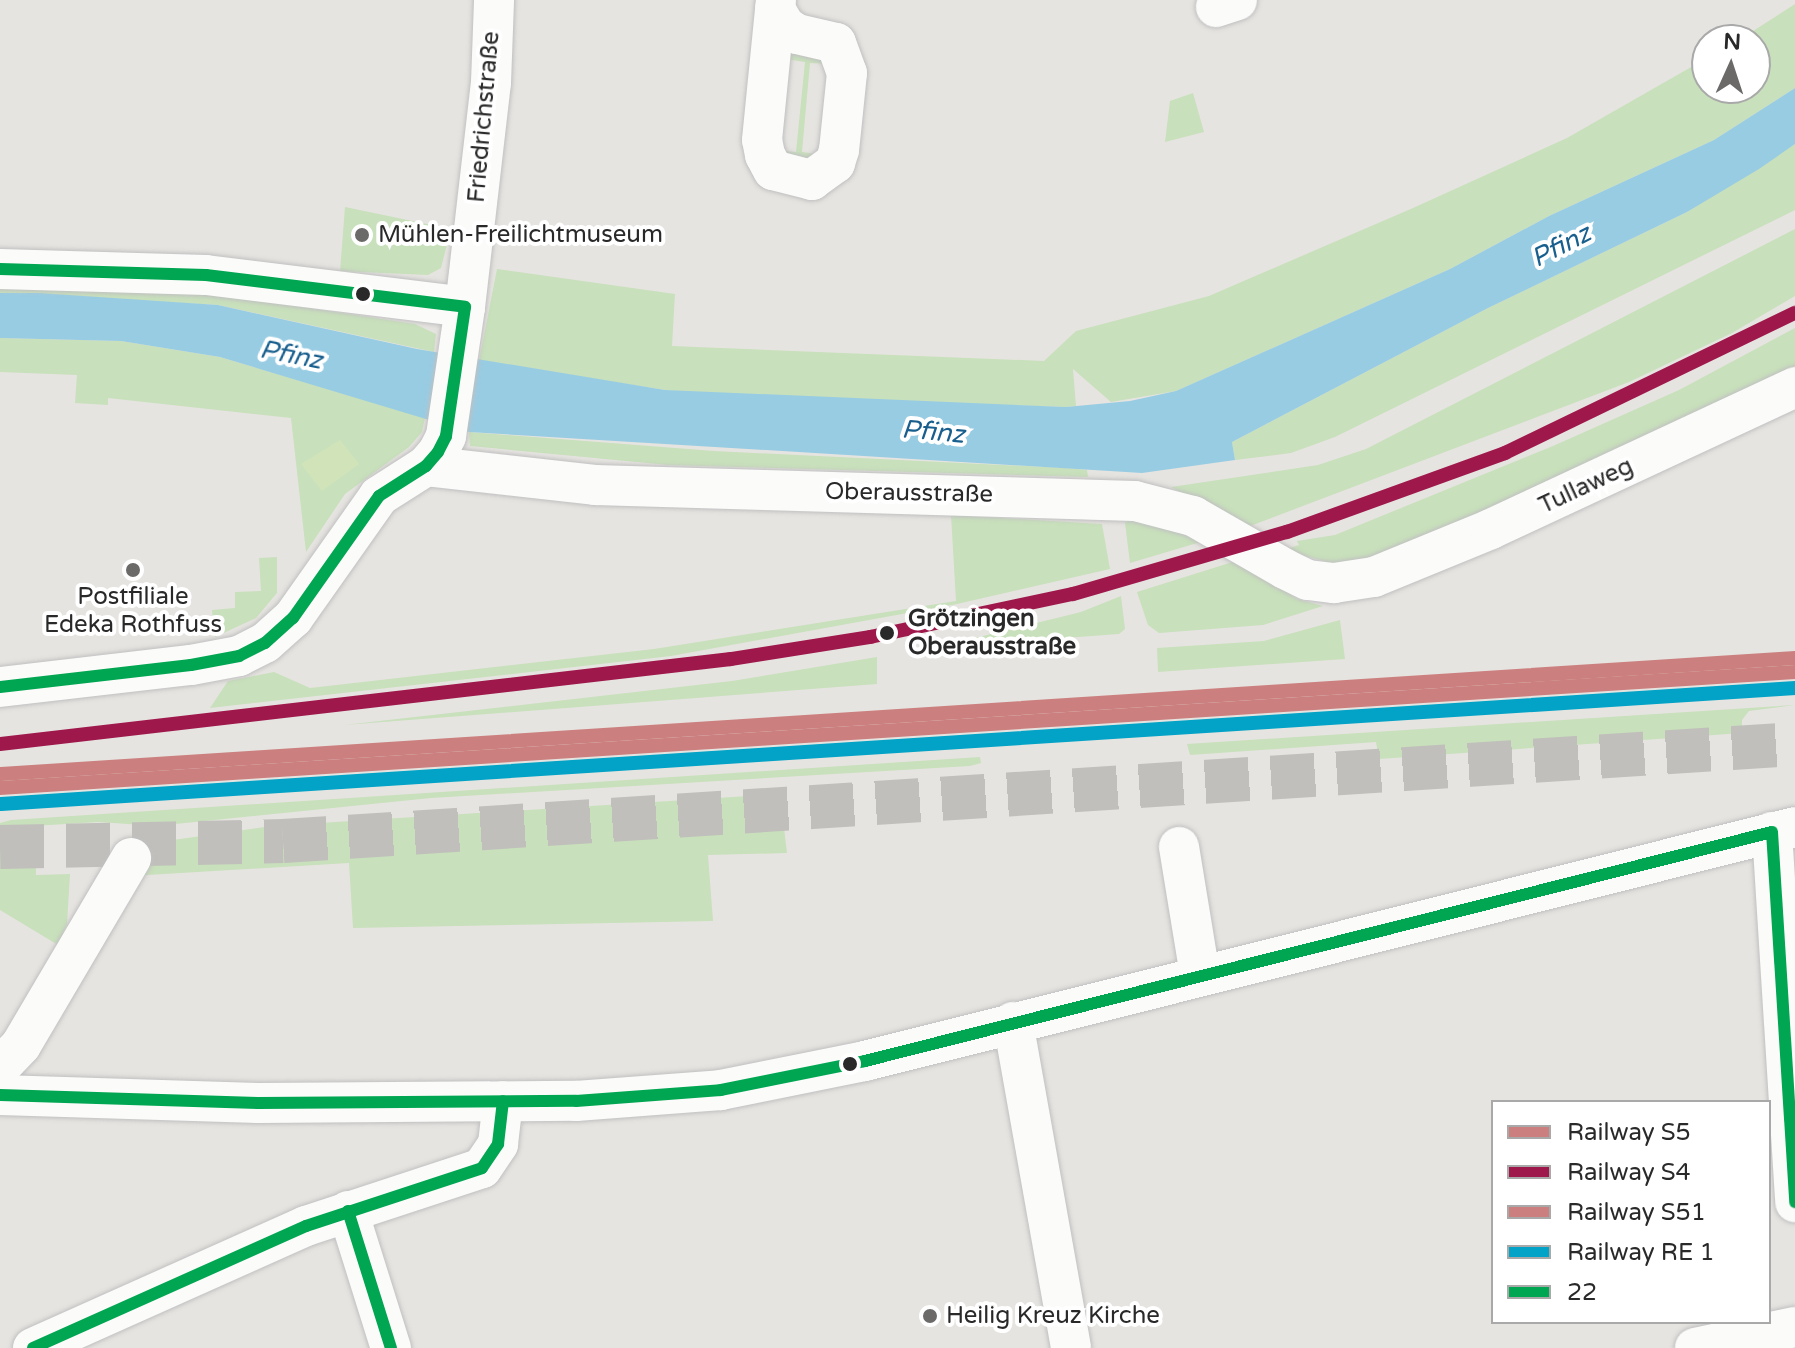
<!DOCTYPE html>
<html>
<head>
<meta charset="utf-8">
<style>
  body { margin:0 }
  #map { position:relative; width:1795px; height:1348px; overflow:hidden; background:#e6e4e0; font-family:"Varela Round",sans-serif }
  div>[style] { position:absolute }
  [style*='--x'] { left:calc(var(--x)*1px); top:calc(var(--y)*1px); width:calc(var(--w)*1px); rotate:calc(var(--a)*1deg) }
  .green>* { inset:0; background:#c8e0bb }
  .pitch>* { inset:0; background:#d1e3b9 }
  .water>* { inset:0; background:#98cce3 }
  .highway-tunnel>* { height:44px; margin-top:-22px; transform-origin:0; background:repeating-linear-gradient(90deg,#c0bfbb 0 44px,transparent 0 66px) }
  .roads { filter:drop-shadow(0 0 2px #c0c0c1) drop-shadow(0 0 2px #c0c0c1) }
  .minor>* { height:40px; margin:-20px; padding:0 20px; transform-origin:20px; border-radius:20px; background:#fbfbfa }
  .bus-1>* { height:12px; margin:-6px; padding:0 6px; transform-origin:6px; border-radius:6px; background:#00a651 }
  .rail-1>* { height:14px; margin:-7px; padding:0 7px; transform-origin:7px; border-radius:7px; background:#cb807f }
  .rail-2>* { height:14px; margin:-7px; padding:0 7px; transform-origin:7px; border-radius:7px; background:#9f184c }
  .rail-3>* { height:14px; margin:-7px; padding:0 7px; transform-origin:7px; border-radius:7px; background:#cb807f }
  .rail-4>* { height:14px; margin:-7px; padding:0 7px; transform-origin:7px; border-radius:7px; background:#02a3c6 }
  .dots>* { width:22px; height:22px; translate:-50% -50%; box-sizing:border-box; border:4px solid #fff; border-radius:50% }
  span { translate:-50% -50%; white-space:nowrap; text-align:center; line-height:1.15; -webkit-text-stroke:8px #fff; paint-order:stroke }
  .street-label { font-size:24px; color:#292929 }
  .poi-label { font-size:24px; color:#292929 }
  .left { translate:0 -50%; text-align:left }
  .stop-label { font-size:24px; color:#292929; font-weight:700 }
  .water-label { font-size:26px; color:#185f8e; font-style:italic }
  .legend { position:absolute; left:1491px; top:1100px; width:280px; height:224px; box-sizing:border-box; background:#fff; border:2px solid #a9a9a9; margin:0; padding:10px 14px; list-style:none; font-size:24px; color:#292929 }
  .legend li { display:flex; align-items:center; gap:16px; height:40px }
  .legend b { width:40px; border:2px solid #a9a9a9 }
  .north { position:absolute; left:1691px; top:24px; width:80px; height:80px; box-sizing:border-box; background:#fff; border:2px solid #a9a9a9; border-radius:50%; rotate:3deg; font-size:22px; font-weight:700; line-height:32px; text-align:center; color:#292929 }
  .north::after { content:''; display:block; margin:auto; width:28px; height:36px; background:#6b6a69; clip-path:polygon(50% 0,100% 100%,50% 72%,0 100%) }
</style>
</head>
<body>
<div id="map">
  <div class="green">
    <div style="clip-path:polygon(1795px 4px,1795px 88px,1714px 140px,1549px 216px,1450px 269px,1176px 391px,1111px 402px,1073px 369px,1076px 406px,1066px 407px,763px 398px,665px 390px,479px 361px,497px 269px,675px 294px,672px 346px,1044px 361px,1076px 331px,1209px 296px,1413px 208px,1567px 138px,1707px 58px,1707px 88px,1755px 88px,1755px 40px,1739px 40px)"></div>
    <div style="clip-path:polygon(796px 49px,831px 64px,810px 63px,802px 152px,823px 155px,818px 163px,776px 150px,796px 152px,805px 62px,785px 59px)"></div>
    <div style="clip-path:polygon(1193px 93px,1204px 132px,1165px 142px,1170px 101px)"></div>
    <div style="clip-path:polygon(1795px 144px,1795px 210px,1335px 437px,1291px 453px,1235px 460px,1232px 442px,1488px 308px,1687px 212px)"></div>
    <div style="clip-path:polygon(345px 207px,451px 229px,441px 268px,428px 275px,340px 271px)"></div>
    <div style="clip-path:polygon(1795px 229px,1795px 296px,1732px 333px,1629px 382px,1245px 528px,1171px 487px,1318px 465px,1366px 449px)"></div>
    <div style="clip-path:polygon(0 284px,187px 292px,270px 302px,415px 324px,436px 334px,434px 352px,218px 305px,0 293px)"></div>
    <div style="clip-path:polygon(1795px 328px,1795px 372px,1461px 532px,1366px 561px,1335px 564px,1283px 550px,1299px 545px,1297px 541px,1335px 535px,1553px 446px,1679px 390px)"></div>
    <div style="clip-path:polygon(0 338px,121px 341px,220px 357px,425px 418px,422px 432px,409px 447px,345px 494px,306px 552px,291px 418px,108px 398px,108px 405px,75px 403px,77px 375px,0 372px)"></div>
    <div style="clip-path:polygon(469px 432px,714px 451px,1067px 468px,1087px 470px,1088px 477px,668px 465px,470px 446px)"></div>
    <div style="clip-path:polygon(951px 515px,1102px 524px,1110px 569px,957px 604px,671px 656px,210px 708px,228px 681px,274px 672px,310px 688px,654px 649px,956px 601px)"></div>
    <div style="clip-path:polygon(1131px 517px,1204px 541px,1130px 563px,1125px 523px)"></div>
    <div style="clip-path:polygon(277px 557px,277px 593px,256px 618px,215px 637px,212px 610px,235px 608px,235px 592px,261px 591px,259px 558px)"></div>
    <div style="clip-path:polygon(1239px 560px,1297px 599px,1323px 606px,1263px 625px,1159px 633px,1148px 625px,1137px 592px)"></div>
    <div style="clip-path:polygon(1121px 596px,1125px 629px,1119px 634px,938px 647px,1081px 612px)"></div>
    <div style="clip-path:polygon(1340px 620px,1345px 659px,1158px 672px,1157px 648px,1264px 641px)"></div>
    <div style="clip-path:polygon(877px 657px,877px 684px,344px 725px,732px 681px)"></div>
    <div style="clip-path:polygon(1795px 705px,1749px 711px,1742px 720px,1742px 733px,1379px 759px,1376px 742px,1190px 755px,1187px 744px)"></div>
    <div style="clip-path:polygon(980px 757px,981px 763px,970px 766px,431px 798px,156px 826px,99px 822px,0 828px,0 823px,11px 820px)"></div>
    <div style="clip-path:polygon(780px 794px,787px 853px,708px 855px,713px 921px,353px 928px,349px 863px,131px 876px,148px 857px,173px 840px,272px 826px)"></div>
    <div style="clip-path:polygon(36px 840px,36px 875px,70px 874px,67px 924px,58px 945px,0 910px,0 841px)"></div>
  </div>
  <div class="pitch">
    <div style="clip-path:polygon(340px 440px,359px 464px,322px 491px,301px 464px)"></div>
  </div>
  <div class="water">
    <div style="clip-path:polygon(1795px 88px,1795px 144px,1759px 169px,1687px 212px,1488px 308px,1232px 442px,1235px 460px,1142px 473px,469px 432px,220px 357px,121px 341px,0 338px,0 293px,39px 293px,218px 305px,417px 349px,665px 390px,1066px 407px,1130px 401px,1176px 391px,1450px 269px,1549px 216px,1714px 140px)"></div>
  </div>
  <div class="highway-tunnel">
    <div style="--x:0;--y:847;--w:283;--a:-1.2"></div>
    <div style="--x:283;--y:841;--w:1515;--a:-3.67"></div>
  </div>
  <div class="roads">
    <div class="minor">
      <div style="--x:1216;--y:7;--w:22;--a:-18"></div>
      <div style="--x:775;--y:9;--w:20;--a:60"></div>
      <div style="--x:785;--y:26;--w:14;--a:34"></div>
      <div style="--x:797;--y:34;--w:40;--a:13"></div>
      <div style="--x:836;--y:43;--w:32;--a:70"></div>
      <div style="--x:847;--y:73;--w:77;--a:95.9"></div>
      <div style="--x:839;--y:150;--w:14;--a:107"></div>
      <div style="--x:835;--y:163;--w:29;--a:144"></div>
      <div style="--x:812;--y:180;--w:40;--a:-165.6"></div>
      <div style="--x:773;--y:170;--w:17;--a:-118"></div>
      <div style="--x:765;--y:155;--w:15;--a:-101"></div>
      <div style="--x:762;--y:140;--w:141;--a:-84.3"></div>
      <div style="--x:0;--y:269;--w:206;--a:1.7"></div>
      <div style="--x:206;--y:275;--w:261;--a:7"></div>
      <div style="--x:426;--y:466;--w:170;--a:6.4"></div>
      <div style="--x:595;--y:485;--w:540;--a:1.7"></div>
      <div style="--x:1135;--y:501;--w:60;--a:14.5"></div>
      <div style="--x:1193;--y:516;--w:106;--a:29.9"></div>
      <div style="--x:1285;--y:569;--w:25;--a:26"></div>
      <div style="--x:1308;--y:580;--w:26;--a:7"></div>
      <div style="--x:1334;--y:583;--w:40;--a:-8.5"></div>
      <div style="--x:1374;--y:577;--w:126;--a:-22.3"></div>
      <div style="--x:1491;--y:529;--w:336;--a:-25"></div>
      <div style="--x:0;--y:687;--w:192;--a:-6.6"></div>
      <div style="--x:191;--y:665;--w:49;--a:-10.6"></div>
      <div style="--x:239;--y:656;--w:29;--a:-27"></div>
      <div style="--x:265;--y:643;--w:38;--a:-42"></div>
      <div style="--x:293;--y:618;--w:149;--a:-54.8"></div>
      <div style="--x:379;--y:496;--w:56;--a:-32.6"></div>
      <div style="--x:426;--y:466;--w:18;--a:-49"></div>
      <div style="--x:438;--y:452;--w:18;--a:-63"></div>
      <div style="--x:446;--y:436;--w:130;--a:-81.6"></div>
      <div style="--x:465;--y:307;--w:226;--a:-83.4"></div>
      <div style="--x:491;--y:83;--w:83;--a:-87.9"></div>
      <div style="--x:1772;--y:832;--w:371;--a:86.4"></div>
      <div style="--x:1179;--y:847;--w:130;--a:80.7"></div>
      <div style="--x:1013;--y:1022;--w:331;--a:79.9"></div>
      <div style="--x:0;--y:1067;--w:30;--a:-46"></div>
      <div style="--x:21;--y:1045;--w:217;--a:-59.5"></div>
      <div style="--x:0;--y:1095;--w:258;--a:1.8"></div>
      <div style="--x:258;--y:1103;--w:318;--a:-0.4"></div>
      <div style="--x:576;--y:1101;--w:145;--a:-4.3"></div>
      <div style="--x:721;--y:1090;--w:147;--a:-11.4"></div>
      <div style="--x:865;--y:1061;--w:959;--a:-14.12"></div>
      <div style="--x:348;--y:1211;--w:144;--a:72.6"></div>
      <div style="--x:33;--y:1348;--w:299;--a:-24.1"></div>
      <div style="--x:306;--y:1226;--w:185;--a:-18.2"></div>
      <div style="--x:482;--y:1168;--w:29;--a:-56"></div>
      <div style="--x:498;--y:1144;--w:43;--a:-83.4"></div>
      <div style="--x:1695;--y:1348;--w:102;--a:-11.9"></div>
    </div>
  </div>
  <div class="bus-1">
    <div style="--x:0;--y:269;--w:206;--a:1.7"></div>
    <div style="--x:206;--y:275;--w:261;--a:7"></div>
    <div style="--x:0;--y:687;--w:192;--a:-6.6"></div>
    <div style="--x:191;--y:665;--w:49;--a:-10.6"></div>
    <div style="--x:239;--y:656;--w:29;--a:-27"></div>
    <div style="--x:265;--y:643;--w:38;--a:-42"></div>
    <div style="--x:293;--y:618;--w:149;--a:-54.8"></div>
    <div style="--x:379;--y:496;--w:56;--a:-32.6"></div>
    <div style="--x:426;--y:466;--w:18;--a:-49"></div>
    <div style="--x:438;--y:452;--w:18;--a:-63"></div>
    <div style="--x:446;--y:436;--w:130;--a:-81.6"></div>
    <div style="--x:1772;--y:832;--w:371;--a:86.4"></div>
    <div style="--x:0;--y:1095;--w:258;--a:1.8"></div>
    <div style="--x:258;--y:1103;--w:318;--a:-0.4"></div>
    <div style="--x:576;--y:1101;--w:145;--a:-4.3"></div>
    <div style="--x:721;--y:1090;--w:147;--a:-11.4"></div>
    <div style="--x:865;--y:1061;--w:935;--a:-14.17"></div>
    <div style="--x:348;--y:1211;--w:144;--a:72.6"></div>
    <div style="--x:33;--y:1348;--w:299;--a:-24.1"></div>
    <div style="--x:306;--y:1226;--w:185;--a:-18.2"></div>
    <div style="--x:482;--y:1168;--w:29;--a:-56"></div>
    <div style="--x:498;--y:1144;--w:43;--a:-83.4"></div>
  </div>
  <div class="rail-1">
    <div style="--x:0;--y:788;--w:1799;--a:-3.7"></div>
  </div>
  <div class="rail-2">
    <div style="--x:0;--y:744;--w:736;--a:-6.63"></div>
    <div style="--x:731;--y:659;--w:141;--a:-9"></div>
    <div style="--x:870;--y:637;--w:208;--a:-12"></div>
    <div style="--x:1073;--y:594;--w:223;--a:-16.2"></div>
    <div style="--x:1287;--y:532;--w:232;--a:-19.9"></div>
    <div style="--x:1505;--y:453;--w:322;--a:-25.8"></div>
  </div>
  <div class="rail-3">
    <div style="--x:1;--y:774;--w:1798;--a:-3.7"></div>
  </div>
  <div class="rail-4">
    <div style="--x:1;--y:804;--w:1798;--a:-3.7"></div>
  </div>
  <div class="dots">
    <div style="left:362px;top:235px;background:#6b6a69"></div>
    <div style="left:363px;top:294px;background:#292929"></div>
    <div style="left:133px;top:570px;background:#6b6a69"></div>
    <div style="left:887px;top:633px;background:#292929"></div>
    <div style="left:850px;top:1064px;background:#292929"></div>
    <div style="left:930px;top:1316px;background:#6b6a69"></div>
  </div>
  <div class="street-label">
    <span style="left:484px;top:117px;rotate:-85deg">Friedrichstraße</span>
    <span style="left:1586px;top:486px;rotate:-25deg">Tullaweg</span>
    <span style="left:909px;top:493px;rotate:1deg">Oberausstraße</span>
  </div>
  <div class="poi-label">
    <span class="left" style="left:378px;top:235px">Mühlen-Freilichtmuseum</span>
    <span style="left:133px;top:611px">Postfiliale<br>Edeka Rothfuss</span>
    <span class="left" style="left:946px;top:1316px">Heilig Kreuz Kirche</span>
  </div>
  <div class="stop-label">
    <span class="left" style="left:908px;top:633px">Grötzingen<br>Oberausstraße</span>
  </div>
  <div class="water-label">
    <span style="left:1561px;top:246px;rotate:-27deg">Pfinz</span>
    <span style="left:291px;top:355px;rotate:11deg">Pfinz</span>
    <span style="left:933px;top:432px;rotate:5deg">Pfinz</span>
  </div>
  <ul class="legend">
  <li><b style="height:10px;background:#cb807f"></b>Railway S5</li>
  <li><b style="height:10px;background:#9f184c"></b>Railway S4</li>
  <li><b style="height:10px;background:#cb807f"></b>Railway S51</li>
  <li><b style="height:10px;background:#02a3c6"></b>Railway RE 1</li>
  <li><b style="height:10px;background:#00a651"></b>22</li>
  </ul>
  <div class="north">N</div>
</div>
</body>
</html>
